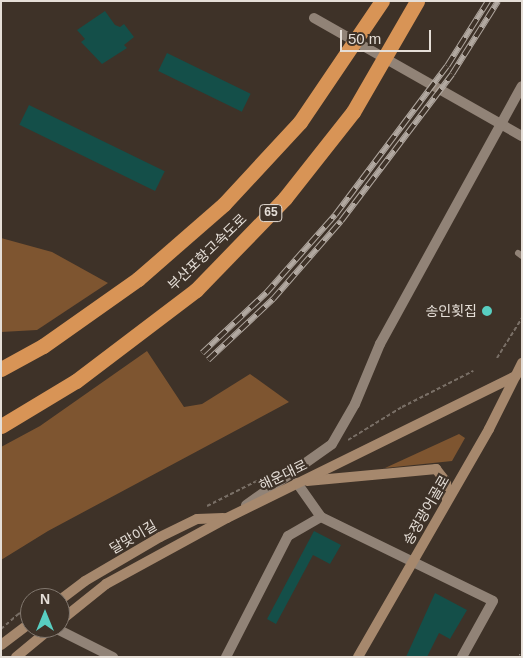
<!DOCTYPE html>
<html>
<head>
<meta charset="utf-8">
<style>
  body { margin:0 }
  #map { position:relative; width:523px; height:658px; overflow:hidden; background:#3e3228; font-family:Arial,"Noto Sans KR",sans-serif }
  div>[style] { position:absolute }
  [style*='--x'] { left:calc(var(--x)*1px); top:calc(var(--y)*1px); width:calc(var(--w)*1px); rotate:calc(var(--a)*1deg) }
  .forest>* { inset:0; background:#7e5530 }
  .building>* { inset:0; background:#144f49; transform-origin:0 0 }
  .path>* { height:2px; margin-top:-1px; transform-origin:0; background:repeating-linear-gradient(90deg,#796f66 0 4px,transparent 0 6.5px) }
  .service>* { height:6px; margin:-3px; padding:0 3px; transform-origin:3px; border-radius:3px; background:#918377 }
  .minor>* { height:10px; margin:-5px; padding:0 5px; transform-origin:5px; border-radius:5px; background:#918377 }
  .secondary>* { height:10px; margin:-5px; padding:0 5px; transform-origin:5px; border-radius:5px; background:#a6886d }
  .motorway>* { height:15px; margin:-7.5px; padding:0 7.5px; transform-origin:7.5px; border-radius:7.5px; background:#d89456 }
  .rail>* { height:5.5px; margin-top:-2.75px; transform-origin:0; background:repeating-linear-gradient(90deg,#3e3228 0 11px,#b1a8a0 0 22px); box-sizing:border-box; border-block:1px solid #b1a8a0 }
  .dots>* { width:14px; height:14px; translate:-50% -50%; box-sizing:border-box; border:2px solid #3e3228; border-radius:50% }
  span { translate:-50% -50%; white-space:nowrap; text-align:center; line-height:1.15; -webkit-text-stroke:4.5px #3e3228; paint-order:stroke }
  .shield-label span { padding:1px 4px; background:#3e3228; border:1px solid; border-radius:4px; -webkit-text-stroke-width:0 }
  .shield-label { font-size:12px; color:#e5ded7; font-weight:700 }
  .street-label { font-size:14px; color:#e5ded7 }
  .poi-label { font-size:14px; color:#e5ded7 }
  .right { translate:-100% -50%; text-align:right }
  .frame { position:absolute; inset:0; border:2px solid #e5ded7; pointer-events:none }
  .north { position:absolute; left:20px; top:588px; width:50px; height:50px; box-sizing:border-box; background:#3e3228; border:1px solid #81776e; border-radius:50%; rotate:0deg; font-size:14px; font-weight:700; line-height:20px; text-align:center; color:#e5ded7 }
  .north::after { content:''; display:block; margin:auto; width:18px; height:22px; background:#58cec1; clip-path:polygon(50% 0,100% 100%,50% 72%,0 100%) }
  .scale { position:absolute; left:340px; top:30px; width:91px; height:22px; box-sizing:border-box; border:2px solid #e5ded7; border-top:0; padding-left:6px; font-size:15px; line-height:18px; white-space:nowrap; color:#e5ded7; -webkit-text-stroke:4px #3e3228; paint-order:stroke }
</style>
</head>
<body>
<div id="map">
  <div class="forest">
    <div style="clip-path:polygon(1px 238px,52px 252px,108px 283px,37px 330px,1px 332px)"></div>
    <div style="clip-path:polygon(147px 351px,184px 407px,202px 404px,250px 374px,289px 402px,48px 531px,1px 560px,1px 447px,40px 426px)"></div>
    <div style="clip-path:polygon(459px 434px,465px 438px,452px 461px,385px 468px)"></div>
  </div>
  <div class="building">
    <div style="clip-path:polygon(105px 11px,115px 25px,120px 27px,124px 24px,134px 37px,124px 45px,127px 48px,102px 64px,81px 42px,85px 39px,77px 30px)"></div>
    <div style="left:167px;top:53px;width:93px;height:20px;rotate:26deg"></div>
    <div style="left:29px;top:105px;width:151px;height:22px;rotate:26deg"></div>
    <div style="clip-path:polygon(314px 531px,341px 545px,330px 564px,313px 555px,276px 624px,267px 619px)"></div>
    <div style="clip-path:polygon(435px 593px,467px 610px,450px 639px,439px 633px,427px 657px,406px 657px)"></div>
  </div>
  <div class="path">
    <div style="--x:497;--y:358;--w:47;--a:-58"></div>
    <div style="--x:348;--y:440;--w:63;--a:-31.4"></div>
    <div style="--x:402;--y:407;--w:80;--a:-26.9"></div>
    <div style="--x:207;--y:506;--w:63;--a:-26.6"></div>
    <div style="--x:1;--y:629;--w:23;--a:-41"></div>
    <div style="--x:18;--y:614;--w:7;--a:-16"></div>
  </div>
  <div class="service">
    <div style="--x:518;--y:253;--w:5;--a:37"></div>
  </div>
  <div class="minor">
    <div style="--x:314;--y:18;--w:239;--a:29.6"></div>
    <div style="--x:246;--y:505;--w:105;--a:-35.3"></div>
    <div style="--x:332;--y:444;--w:46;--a:-60.1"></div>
    <div style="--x:355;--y:404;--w:65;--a:-67.4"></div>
    <div style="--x:380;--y:344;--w:294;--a:-61.2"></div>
    <div style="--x:321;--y:517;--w:191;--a:26"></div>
    <div style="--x:493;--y:601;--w:64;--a:119"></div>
    <div style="--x:55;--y:628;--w:65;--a:26.6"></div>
    <div style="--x:226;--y:657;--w:136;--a:-62.9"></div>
    <div style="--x:288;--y:536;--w:38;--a:-30"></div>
    <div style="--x:321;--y:517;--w:42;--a:-125.2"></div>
  </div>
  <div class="secondary">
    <div style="--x:307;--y:481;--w:130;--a:-5.3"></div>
    <div style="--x:436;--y:469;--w:16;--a:52"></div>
    <div style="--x:446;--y:482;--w:18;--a:87"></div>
    <div style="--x:60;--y:600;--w:31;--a:-37"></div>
    <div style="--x:85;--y:581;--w:87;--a:-30.4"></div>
    <div style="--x:160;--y:537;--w:41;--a:-25.9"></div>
    <div style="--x:197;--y:519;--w:26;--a:-2"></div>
    <div style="--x:60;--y:621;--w:59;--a:-38.8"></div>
    <div style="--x:106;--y:584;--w:138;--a:-28.6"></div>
    <div style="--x:227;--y:518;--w:322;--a:-26.2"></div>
    <div style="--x:1;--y:645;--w:36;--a:-37"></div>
    <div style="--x:16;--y:657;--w:45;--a:-39.6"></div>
    <div style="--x:358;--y:657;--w:263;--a:-60.1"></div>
    <div style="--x:489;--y:429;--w:74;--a:-63.4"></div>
  </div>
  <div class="motorway">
    <div style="--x:1;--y:369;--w:48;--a:-28.7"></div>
    <div style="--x:43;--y:346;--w:116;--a:-35.2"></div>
    <div style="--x:138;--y:279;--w:114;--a:-41.1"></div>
    <div style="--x:224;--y:204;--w:112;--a:-47.2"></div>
    <div style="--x:300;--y:122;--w:146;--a:-55.9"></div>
    <div style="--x:1;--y:426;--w:87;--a:-31"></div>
    <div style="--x:76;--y:381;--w:151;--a:-37.2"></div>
    <div style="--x:196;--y:290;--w:128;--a:-45.9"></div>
    <div style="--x:285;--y:198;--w:110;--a:-51.7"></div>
    <div style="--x:353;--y:112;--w:128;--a:-60"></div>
  </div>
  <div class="rail">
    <div style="--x:202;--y:353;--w:88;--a:-43.2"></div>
    <div style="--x:266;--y:293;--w:104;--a:-48.5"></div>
    <div style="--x:335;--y:215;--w:186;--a:-53.1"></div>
    <div style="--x:447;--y:66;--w:77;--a:-57.8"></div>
    <div style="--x:208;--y:360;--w:89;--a:-43.2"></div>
    <div style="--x:273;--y:299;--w:103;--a:-48.9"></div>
    <div style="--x:341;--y:221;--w:184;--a:-52.9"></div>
    <div style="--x:452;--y:74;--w:86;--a:-57.8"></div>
    <div style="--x:521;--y:657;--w:1;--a:-45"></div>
  </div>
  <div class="dots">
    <div style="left:487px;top:311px;background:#58cec1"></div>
  </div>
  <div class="shield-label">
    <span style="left:271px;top:213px">65</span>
  </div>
  <div class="street-label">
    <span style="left:207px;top:252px;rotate:-44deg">부산포항고속도로</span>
    <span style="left:283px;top:475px;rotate:-26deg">해운대로</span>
    <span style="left:426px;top:510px;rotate:-60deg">송정광어골로</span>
    <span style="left:133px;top:537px;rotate:-30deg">달맞이길</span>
  </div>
  <div class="poi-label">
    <span class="right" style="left:477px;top:311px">송인횟집</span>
  </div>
  <div class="frame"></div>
  <div class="north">N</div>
  <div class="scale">50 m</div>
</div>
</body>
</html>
